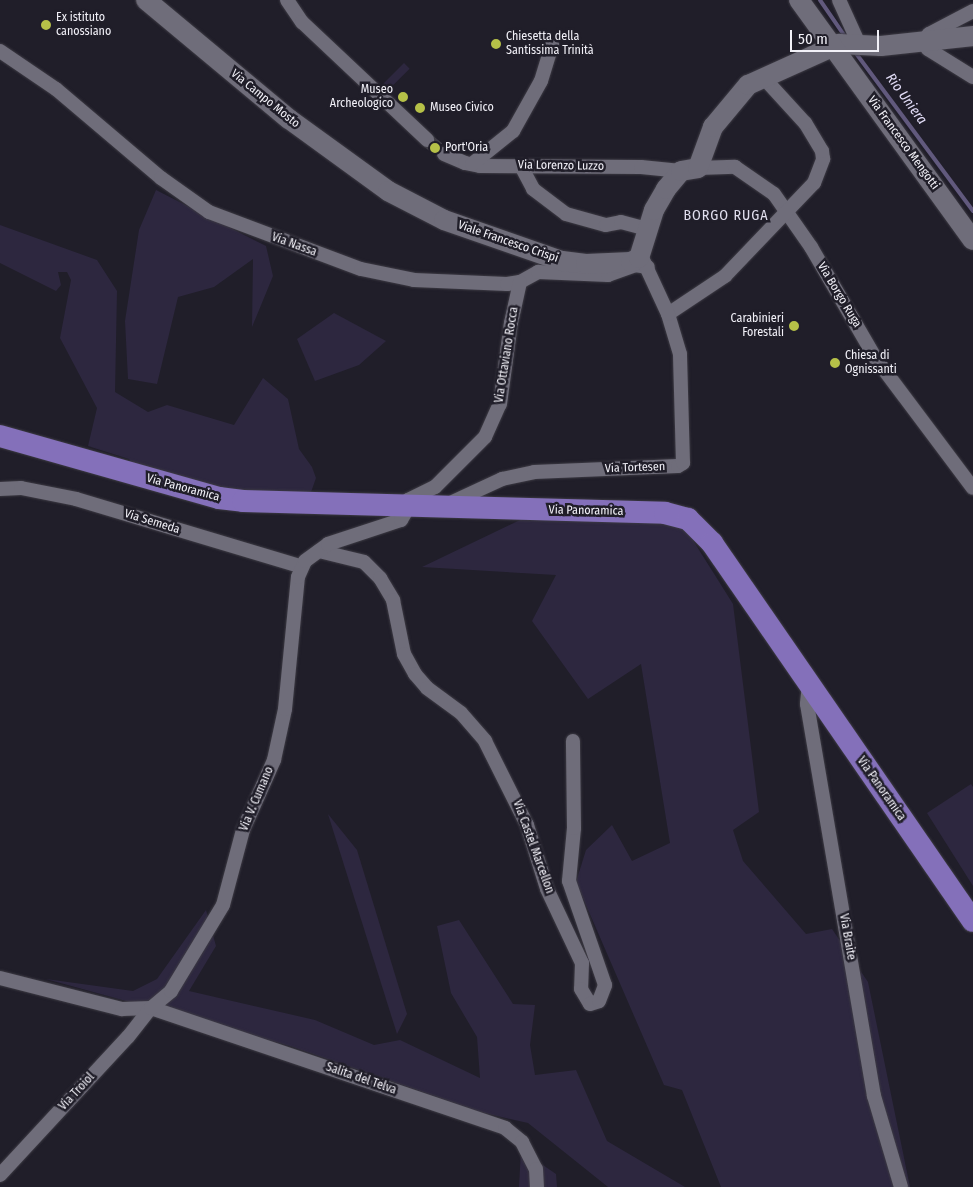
<!DOCTYPE html>
<html>
<head>
<meta charset="utf-8">
<style>
  body { margin:0 }
  #map { position:relative; width:973px; height:1187px; overflow:hidden; background:#201e29; font-family:"Fira Sans Condensed",sans-serif }
  div>[style] { position:absolute }
  [style*='--x'] { left:calc(var(--x)*1px); top:calc(var(--y)*1px); width:calc(var(--w)*1px); rotate:calc(var(--a)*1deg) }
  .green>* { inset:0; background:#2d273f; transform-origin:0 0 }
  .stream>* { height:4px; margin:-2px; padding:0 2px; transform-origin:2px; border-radius:2px; background:#61597d }
  .street-tunnel>* { height:14px; margin-top:-7px; transform-origin:0; background:repeating-linear-gradient(90deg,#403e48 0 14px,transparent 0 21px) }
  .roads { filter:drop-shadow(0 0 1px #3d3b44) drop-shadow(0 0 1px #3d3b44) }
  .street>* { height:14px; margin:-7px; padding:0 7px; transform-origin:7px; border-radius:7px; background:#6f6d7a }
  .secondary>* { height:20px; margin:-10px; padding:0 10px; transform-origin:10px; border-radius:10px; background:#6f6d7a }
  .primary>* { height:22px; margin:-11px; padding:0 11px; transform-origin:11px; border-radius:11px; background:#8470ba }
  .dots>* { width:14px; height:14px; translate:-50% -50%; box-sizing:border-box; border:2px solid #201e29; border-radius:50% }
  span { translate:-50% -50%; white-space:nowrap; text-align:center; line-height:1.15; -webkit-text-stroke:5px #201e29; paint-order:stroke }
  .poi-label { font-size:12px; color:#f2f1f8 }
  .left { translate:0 -50%; text-align:left }
  .right { translate:-100% -50%; text-align:right }
  .street-label { font-size:12px; color:#f2f1f8 }
  .water-label { font-size:14px; color:#e2ddf7; font-style:italic }
  .neighbourhood-label { font-size:14px; color:#e1dfee; letter-spacing:1px }
  .scale { position:absolute; left:790px; top:30px; width:89px; height:22px; box-sizing:border-box; border:2px solid #f2f1f8; border-top:0; padding-left:6px; font-size:15px; line-height:18px; white-space:nowrap; color:#f2f1f8; -webkit-text-stroke:4px #201e29; paint-order:stroke }
</style>
</head>
<body>
<div id="map">
  <div class="green">
    <div style="left:404px;top:63px;width:8px;height:36px;rotate:45deg"></div>
    <div style="clip-path:polygon(156px 190px,266px 246px,273px 276px,252px 327px,253px 259px,214px 287px,178px 297px,157px 384px,128px 379px,125px 321px,139px 230px)"></div>
    <div style="clip-path:polygon(0 225px,97px 260px,117px 291px,115px 392px,148px 412px,167px 405px,234px 425px,263px 378px,288px 399px,299px 449px,312px 467px,316px 478px,310px 495px,225px 490px,135px 465px,129px 459px,88px 446px,97px 408px,60px 338px,71px 280px,67px 272px,58px 272px,61px 285px,56px 291px,0 263px)"></div>
    <div style="clip-path:polygon(334px 313px,386px 341px,359px 365px,315px 381px,297px 339px)"></div>
    <div style="clip-path:polygon(520px 520px,659px 522px,684px 526px,733px 604px,759px 812px,733px 830px,743px 861px,806px 934px,832px 929px,868px 982px,910px 1187px,721px 1187px,682px 1090px,664px 1085px,576px 882px,586px 850px,612px 825px,632px 861px,670px 843px,641px 664px,588px 699px,532px 621px,556px 575px,422px 567px)"></div>
    <div style="clip-path:polygon(971px 784px,973px 787px,973px 886px,927px 813px)"></div>
    <div style="clip-path:polygon(328px 814px,357px 850px,407px 1014px,397px 1034px)"></div>
    <div style="clip-path:polygon(206px 910px,216px 946px,189px 991px,315px 1020px,374px 1045px,400px 1040px,480px 1078px,477px 1037px,451px 993px,437px 926px,459px 920px,513px 1004px,535px 1005px,530px 1045px,535px 1075px,576px 1070px,607px 1141px,685px 1187px,608px 1187px,528px 1123px,480px 1112px,290px 1046px,46px 979px,133px 991px,157px 979px)"></div>
    <div style="clip-path:polygon(521px 1150px,556px 1174px,557px 1187px,519px 1187px)"></div>
  </div>
  <div class="stream">
    <div style="--x:820;--y:0;--w:46;--a:55.6"></div>
    <div style="--x:855;--y:52;--w:198;--a:53.4"></div>
  </div>
  <div class="street-tunnel">
    <div style="--x:427;--y:140;--w:22;--a:39"></div>
  </div>
  <div class="roads">
    <div class="street">
      <div style="--x:287;--y:0;--w:27;--a:56"></div>
      <div style="--x:302;--y:22;--w:172;--a:43.3"></div>
      <div style="--x:839;--y:0;--w:48;--a:65.6"></div>
      <div style="--x:973;--y:11;--w:50;--a:152.4"></div>
      <div style="--x:929;--y:34;--w:11;--a:131"></div>
      <div style="--x:922;--y:42;--w:9;--a:49"></div>
      <div style="--x:928;--y:49;--w:53;--a:31.9"></div>
      <div style="--x:0;--y:51;--w:68;--a:34.2"></div>
      <div style="--x:56;--y:89;--w:138;--a:40.3"></div>
      <div style="--x:161;--y:178;--w:59;--a:35.3"></div>
      <div style="--x:209;--y:212;--w:162;--a:20.6"></div>
      <div style="--x:361;--y:269;--w:54;--a:11.7"></div>
      <div style="--x:414;--y:280;--w:93;--a:2.5"></div>
      <div style="--x:507;--y:284;--w:13;--a:-9"></div>
      <div style="--x:520;--y:282;--w:21;--a:-29"></div>
      <div style="--x:538;--y:272;--w:70;--a:2.5"></div>
      <div style="--x:608;--y:275;--w:29;--a:-20"></div>
      <div style="--x:635;--y:265;--w:13;--a:9"></div>
      <div style="--x:444;--y:154;--w:23;--a:23"></div>
      <div style="--x:465;--y:163;--w:15;--a:11"></div>
      <div style="--x:480;--y:166;--w:161;--a:0.4"></div>
      <div style="--x:641;--y:167;--w:40;--a:5.7"></div>
      <div style="--x:472;--y:164;--w:53;--a:-38.8"></div>
      <div style="--x:513;--y:131;--w:57;--a:-60.8"></div>
      <div style="--x:541;--y:81;--w:38;--a:-73"></div>
      <div style="--x:521;--y:166;--w:26;--a:62"></div>
      <div style="--x:533;--y:189;--w:41;--a:37.1"></div>
      <div style="--x:566;--y:214;--w:41;--a:15.4"></div>
      <div style="--x:606;--y:225;--w:15;--a:-11"></div>
      <div style="--x:621;--y:222;--w:27;--a:15"></div>
      <div style="--x:698;--y:168;--w:37;--a:-2"></div>
      <div style="--x:735;--y:167;--w:47;--a:34.7"></div>
      <div style="--x:774;--y:194;--w:65;--a:55.1"></div>
      <div style="--x:811;--y:247;--w:129;--a:59.9"></div>
      <div style="--x:876;--y:359;--w:161;--a:53.1"></div>
      <div style="--x:668;--y:314;--w:69;--a:-33.7"></div>
      <div style="--x:725;--y:276;--w:129;--a:-46.3"></div>
      <div style="--x:814;--y:183;--w:26;--a:-69"></div>
      <div style="--x:823;--y:159;--w:8;--a:-97"></div>
      <div style="--x:822;--y:151;--w:33;--a:-121"></div>
      <div style="--x:805;--y:123;--w:62;--a:-132.4"></div>
      <div style="--x:0;--y:489;--w:21;--a:-3"></div>
      <div style="--x:21;--y:488;--w:56;--a:11.3"></div>
      <div style="--x:76;--y:499;--w:236;--a:16.7"></div>
      <div style="--x:448;--y:504;--w:60;--a:-24.8"></div>
      <div style="--x:502;--y:479;--w:33;--a:-12"></div>
      <div style="--x:534;--y:472;--w:144;--a:-2.4"></div>
      <div style="--x:678;--y:466;--w:6;--a:-31"></div>
      <div style="--x:683;--y:463;--w:109;--a:-91.6"></div>
      <div style="--x:680;--y:354;--w:42;--a:-106.7"></div>
      <div style="--x:668;--y:314;--w:60;--a:-114.8"></div>
      <div style="--x:319;--y:551;--w:46;--a:13.7"></div>
      <div style="--x:364;--y:562;--w:23;--a:45"></div>
      <div style="--x:380;--y:578;--w:26;--a:59"></div>
      <div style="--x:393;--y:600;--w:55;--a:78.5"></div>
      <div style="--x:404;--y:654;--w:23;--a:61"></div>
      <div style="--x:415;--y:674;--w:18;--a:49"></div>
      <div style="--x:427;--y:688;--w:42;--a:36.3"></div>
      <div style="--x:461;--y:713;--w:37;--a:49"></div>
      <div style="--x:485;--y:741;--w:94;--a:63.4"></div>
      <div style="--x:527;--y:825;--w:67;--a:72.6"></div>
      <div style="--x:547;--y:889;--w:82;--a:64.7"></div>
      <div style="--x:582;--y:963;--w:26;--a:92"></div>
      <div style="--x:581;--y:989;--w:17;--a:59"></div>
      <div style="--x:590;--y:1004;--w:9;--a:-18"></div>
      <div style="--x:599;--y:1001;--w:17;--a:-69"></div>
      <div style="--x:605;--y:985;--w:110;--a:-109.1"></div>
      <div style="--x:569;--y:881;--w:53;--a:-84.6"></div>
      <div style="--x:574;--y:828;--w:87;--a:-90.7"></div>
      <div style="--x:809;--y:684;--w:20;--a:96"></div>
      <div style="--x:807;--y:704;--w:398;--a:80.3"></div>
      <div style="--x:874;--y:1096;--w:95;--a:73.5"></div>
      <div style="--x:0;--y:978;--w:126;--a:14.3"></div>
      <div style="--x:122;--y:1009;--w:29;--a:-2"></div>
      <div style="--x:151;--y:1008;--w:374;--a:18.7"></div>
      <div style="--x:505;--y:1128;--w:22;--a:39"></div>
      <div style="--x:522;--y:1142;--w:30;--a:63"></div>
      <div style="--x:536;--y:1169;--w:18;--a:87"></div>
      <div style="--x:0;--y:1175;--w:188;--a:-47.2"></div>
      <div style="--x:128;--y:1037;--w:37;--a:-52"></div>
      <div style="--x:151;--y:1008;--w:26;--a:-40"></div>
      <div style="--x:171;--y:991;--w:100;--a:-58.8"></div>
      <div style="--x:223;--y:905;--w:78;--a:-75.1"></div>
      <div style="--x:243;--y:830;--w:77;--a:-66.1"></div>
      <div style="--x:274;--y:760;--w:52;--a:-77.8"></div>
      <div style="--x:285;--y:709;--w:133;--a:-84.4"></div>
      <div style="--x:298;--y:577;--w:17;--a:-66"></div>
      <div style="--x:305;--y:561;--w:29;--a:-36"></div>
      <div style="--x:328;--y:544;--w:77;--a:-18.2"></div>
      <div style="--x:401;--y:520;--w:14;--a:-60"></div>
      <div style="--x:408;--y:508;--w:8;--a:-90"></div>
      <div style="--x:408;--y:500;--w:30;--a:-26"></div>
      <div style="--x:435;--y:487;--w:71;--a:-45"></div>
      <div style="--x:485;--y:437;--w:36;--a:-66"></div>
      <div style="--x:500;--y:404;--w:82;--a:-82.3"></div>
      <div style="--x:511;--y:323;--w:42;--a:-77.6"></div>
    </div>
    <div class="secondary">
      <div style="--x:146;--y:0;--w:186;--a:39.8"></div>
      <div style="--x:289;--y:119;--w:122;--a:36"></div>
      <div style="--x:388;--y:191;--w:63;--a:27.4"></div>
      <div style="--x:444;--y:220;--w:125;--a:19.2"></div>
      <div style="--x:562;--y:261;--w:24;--a:7"></div>
      <div style="--x:586;--y:264;--w:45;--a:-2.5"></div>
      <div style="--x:631;--y:262;--w:9;--a:-27"></div>
      <div style="--x:639;--y:258;--w:50;--a:-72.6"></div>
      <div style="--x:654;--y:210;--w:24;--a:-60"></div>
      <div style="--x:666;--y:189;--w:23;--a:-50"></div>
      <div style="--x:681;--y:171;--w:17;--a:-10"></div>
      <div style="--x:698;--y:168;--w:44;--a:-69.9"></div>
      <div style="--x:713;--y:127;--w:55;--a:-50.2"></div>
      <div style="--x:748;--y:85;--w:100;--a:-24.3"></div>
      <div style="--x:839;--y:44;--w:42;--a:2.7"></div>
      <div style="--x:881;--y:46;--w:93;--a:-6.2"></div>
      <div style="--x:799;--y:0;--w:296;--a:54.1"></div>
    </div>
    <div class="primary">
      <div style="--x:0;--y:436;--w:228;--a:15.8"></div>
      <div style="--x:219;--y:498;--w:24;--a:7"></div>
      <div style="--x:243;--y:501;--w:422;--a:1.6"></div>
      <div style="--x:665;--y:513;--w:24;--a:15"></div>
      <div style="--x:688;--y:519;--w:34;--a:45"></div>
      <div style="--x:712;--y:543;--w:459;--a:55.4"></div>
    </div>
  </div>
  <div class="dots">
    <div style="left:46px;top:25px;background:#b6c148"></div>
    <div style="left:496px;top:44px;background:#b6c148"></div>
    <div style="left:403px;top:97px;background:#b6c148"></div>
    <div style="left:420px;top:108px;background:#b6c148"></div>
    <div style="left:435px;top:148px;background:#b6c148"></div>
    <div style="left:794px;top:326px;background:#b6c148"></div>
    <div style="left:835px;top:363px;background:#b6c148"></div>
  </div>
  <div class="poi-label">
    <span class="left" style="left:56px;top:25px">Ex istituto<br>canossiano</span>
    <span class="left" style="left:506px;top:44px">Chiesetta della<br>Santissima Trinità</span>
    <span class="right" style="left:393px;top:97px">Museo<br>Archeologico</span>
    <span class="left" style="left:430px;top:108px">Museo Civico</span>
    <span class="left" style="left:445px;top:148px">Port'Oria</span>
    <span class="right" style="left:784px;top:326px">Carabinieri<br>Forestali</span>
    <span class="left" style="left:845px;top:363px">Chiesa di<br>Ognissanti</span>
  </div>
  <div class="street-label">
    <span style="left:265px;top:99px;rotate:39deg">Via Campo Mosto</span>
    <span style="left:903px;top:143px;rotate:54deg">Via Francesco Mengotti</span>
    <span style="left:561px;top:166px;rotate:1deg">Via Lorenzo Luzzo</span>
    <span style="left:508px;top:242px;rotate:19deg">Viale Francesco Crispi</span>
    <span style="left:294px;top:245px;rotate:20deg">Via Nassa</span>
    <span style="left:839px;top:295px;rotate:59deg">Via Borgo Ruga</span>
    <span style="left:507px;top:355px;rotate:-81deg">Via Ottaviano Rocca</span>
    <span style="left:635px;top:468px;rotate:-2deg">Via Tortesen</span>
    <span style="left:183px;top:488px;rotate:15deg">Via Panoramica</span>
    <span style="left:586px;top:511px;rotate:1deg">Via Panoramica</span>
    <span style="left:152px;top:522px;rotate:17deg">Via Semeda</span>
    <span style="left:881px;top:789px;rotate:55deg">Via Panoramica</span>
    <span style="left:257px;top:799px;rotate:-67deg">Via V. Cumano</span>
    <span style="left:533px;top:847px;rotate:70deg">Via Castel Marcellon</span>
    <span style="left:847px;top:937px;rotate:80deg">Via Braite</span>
    <span style="left:361px;top:1079px;rotate:19deg">Salita del Telva</span>
    <span style="left:77px;top:1092px;rotate:-47deg">Via Troiol</span>
  </div>
  <div class="water-label">
    <span style="left:906px;top:99px;rotate:54deg">Rio Uniera</span>
  </div>
  <div class="neighbourhood-label">
    <span style="left:726px;top:216px">BORGO RUGA</span>
  </div>
  <div class="scale">50 m</div>
</div>
</body>
</html>
